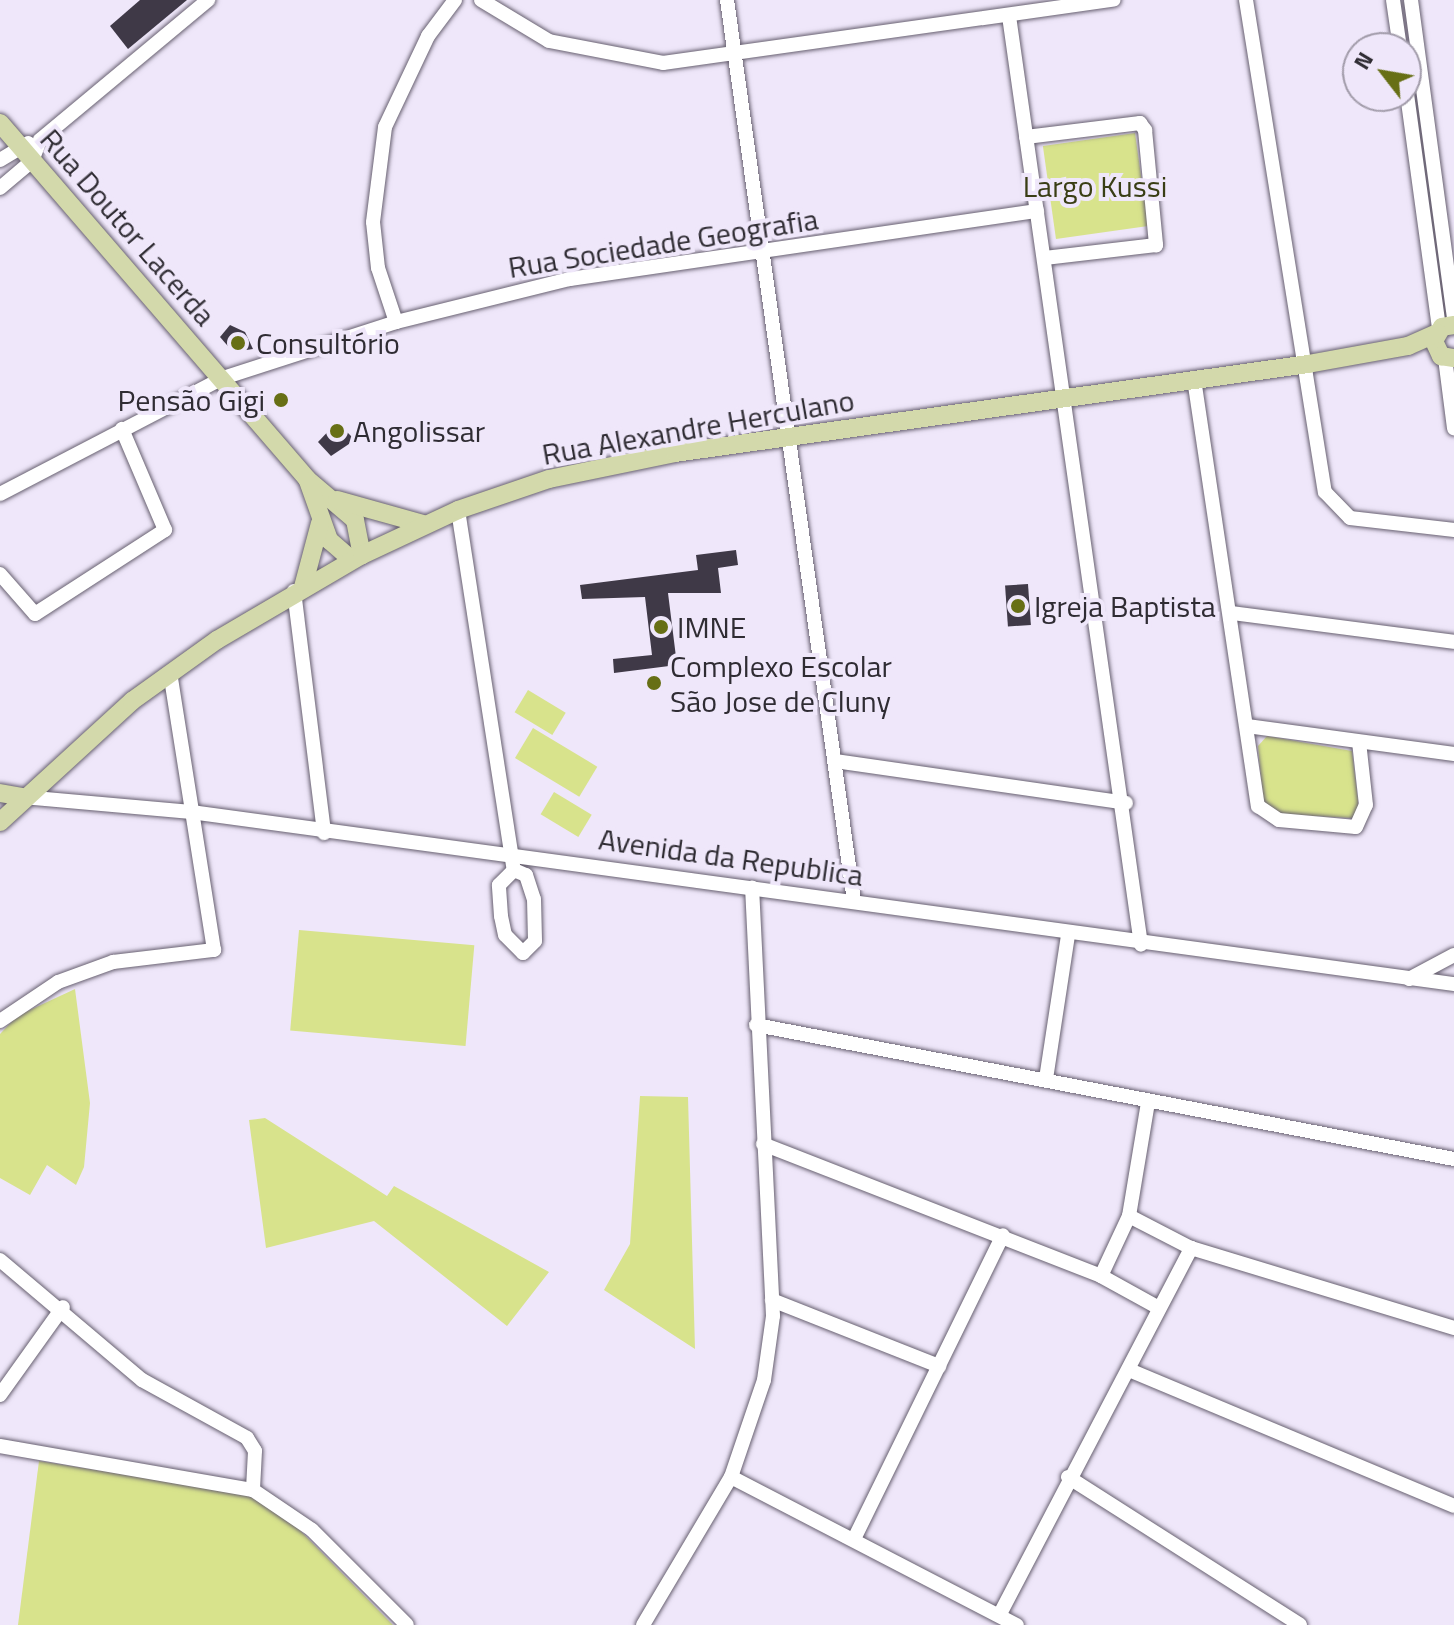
<!DOCTYPE html>
<html>
<head>
<meta charset="utf-8">
<style>
  body { margin:0 }
  #map { position:relative; width:1454px; height:1625px; overflow:hidden; background:#efe7fa; font-family:"Titillium Web",sans-serif }
  div>[style] { position:absolute }
  [style*='--x'] { left:calc(var(--x)*1px); top:calc(var(--y)*1px); width:calc(var(--w)*1px); rotate:calc(var(--a)*1deg) }
  .green>* { inset:0; background:#d8e38c; transform-origin:0 0 }
  .building>* { inset:0; background:#3f3947; transform-origin:0 0 }
  .roads { filter:drop-shadow(0 0 2px #676070) drop-shadow(0 0 2px #676070) }
  .minor>* { height:14px; margin:-7px; padding:0 7px; transform-origin:7px; border-radius:7px; background:#fff }
  .major>* { height:18px; margin:-9px; padding:0 9px; transform-origin:9px; border-radius:9px; background:#d3d9ab }
  .dots>* { width:22px; height:22px; translate:-50% -50%; box-sizing:border-box; border:4px solid #efe7fa; border-radius:50% }
  span { translate:-50% -50%; white-space:nowrap; text-align:center; line-height:1.15; -webkit-text-stroke:8px #efe7fa; paint-order:stroke }
  .park-label { font-size:30px; color:#3a3e15 }
  .street-label { font-size:30px; color:#2f2c33 }
  .poi-label { font-size:30px; color:#2f2c33 }
  .left { translate:0 -50%; text-align:left }
  .right { translate:-100% -50%; text-align:right }
  .north { position:absolute; left:1342px; top:32px; width:80px; height:80px; box-sizing:border-box; background:#efe7fa; border:2px solid #a29caa; border-radius:50%; rotate:301deg; font-size:22px; font-weight:700; line-height:32px; text-align:center; color:#2f2c33 }
  .north::after { content:''; display:block; margin:auto; width:28px; height:36px; background:#676f15; clip-path:polygon(50% 0,100% 100%,50% 72%,0 100%) }
</style>
</head>
<body>
<div id="map">
  <div class="green">
    <div style="left:1135px;top:133px;width:94px;height:93px;rotate:82deg"></div>
    <div style="left:528px;top:690px;width:44px;height:26px;rotate:31deg"></div>
    <div style="left:533px;top:728px;width:75px;height:35px;rotate:31deg"></div>
    <div style="clip-path:polygon(1267px 736px,1352px 751px,1359px 808px,1352px 818px,1272px 814px,1263px 802px,1258px 746px)"></div>
    <div style="left:554px;top:792px;width:44px;height:26px;rotate:31deg"></div>
    <div style="left:299px;top:930px;width:176px;height:101px;rotate:5deg"></div>
    <div style="clip-path:polygon(75px 989px,90px 1103px,84px 1167px,76px 1185px,47px 1165px,30px 1195px,0 1178px,0 1034px,17px 1016px)"></div>
    <div style="clip-path:polygon(640px 1096px,688px 1097px,695px 1349px,604px 1290px,630px 1244px)"></div>
    <div style="clip-path:polygon(265px 1118px,387px 1196px,394px 1186px,549px 1272px,507px 1326px,374px 1221px,266px 1248px,249px 1120px)"></div>
    <div style="clip-path:polygon(39px 1461px,248px 1494px,280px 1510px,393px 1625px,18px 1625px)"></div>
  </div>
  <div class="building">
    <div style="clip-path:polygon(140px 0,187px 0,128px 49px,110px 26px)"></div>
    <div style="clip-path:polygon(230px 325px,245px 332px,253px 349px,233px 352px,220px 337px)"></div>
    <div style="clip-path:polygon(337px 422px,355px 440px,331px 456px,318px 442px)"></div>
    <div style="clip-path:polygon(736px 550px,738px 565px,718px 568px,721px 593px,668px 593px,677px 665px,614px 673px,613px 659px,652px 655px,645px 597px,582px 599px,580px 585px,698px 570px,696px 555px)"></div>
    <div style="left:1028px;top:584px;width:41px;height:23px;rotate:86deg"></div>
  </div>
  <div class="roads">
    <div class="minor">
      <div style="--x:481;--y:0;--w:79;--a:31.1"></div>
      <div style="--x:549;--y:41;--w:116;--a:10.9"></div>
      <div style="--x:663;--y:63;--w:455;--a:-8"></div>
      <div style="--x:727;--y:0;--w:910;--a:81.98"></div>
      <div style="--x:1246;--y:0;--w:498;--a:80.9"></div>
      <div style="--x:1325;--y:492;--w:36;--a:46"></div>
      <div style="--x:1350;--y:518;--w:105;--a:6.6"></div>
      <div style="--x:1393;--y:0;--w:49;--a:81.7"></div>
      <div style="--x:1411;--y:0;--w:321;--a:82.3"></div>
      <div style="--x:1009;--y:16;--w:938;--a:81.91"></div>
      <div style="--x:1406;--y:87;--w:244;--a:82.2"></div>
      <div style="--x:1026;--y:137;--w:115;--a:-7"></div>
      <div style="--x:1140;--y:123;--w:9;--a:54"></div>
      <div style="--x:1145;--y:130;--w:116;--a:84.5"></div>
      <div style="--x:1156;--y:245;--w:112;--a:173.3"></div>
      <div style="--x:0;--y:160;--w:33;--a:-31"></div>
      <div style="--x:0;--y:188;--w:42;--a:-40.2"></div>
      <div style="--x:32;--y:161;--w:22;--a:-69"></div>
      <div style="--x:40;--y:140;--w:219;--a:-39.8"></div>
      <div style="--x:396;--y:322;--w:57;--a:-108.4"></div>
      <div style="--x:378;--y:268;--w:46;--a:-96.2"></div>
      <div style="--x:373;--y:222;--w:96;--a:-82.8"></div>
      <div style="--x:385;--y:127;--w:101;--a:-64.7"></div>
      <div style="--x:428;--y:36;--w:45;--a:-53.1"></div>
      <div style="--x:1445;--y:358;--w:71;--a:82.7"></div>
      <div style="--x:1194;--y:379;--w:432;--a:81.5"></div>
      <div style="--x:1258;--y:806;--w:25;--a:34"></div>
      <div style="--x:1279;--y:820;--w:77;--a:5.2"></div>
      <div style="--x:1356;--y:827;--w:24;--a:-66"></div>
      <div style="--x:1366;--y:805;--w:63;--a:-96.3"></div>
      <div style="--x:0;--y:494;--w:251;--a:-27.5"></div>
      <div style="--x:223;--y:378;--w:182;--a:-17.9"></div>
      <div style="--x:396;--y:322;--w:179;--a:-13.9"></div>
      <div style="--x:570;--y:279;--w:472;--a:-8.3"></div>
      <div style="--x:458;--y:510;--w:364;--a:81.2"></div>
      <div style="--x:0;--y:574;--w:53;--a:48.8"></div>
      <div style="--x:35;--y:614;--w:155;--a:-32.9"></div>
      <div style="--x:165;--y:530;--w:110;--a:-113.1"></div>
      <div style="--x:294;--y:591;--w:244;--a:82.9"></div>
      <div style="--x:1232;--y:613;--w:224;--a:7.4"></div>
      <div style="--x:1247;--y:726;--w:209;--a:7.7"></div>
      <div style="--x:835;--y:761;--w:294;--a:8.2"></div>
      <div style="--x:23;--y:797;--w:169;--a:5.1"></div>
      <div style="--x:191;--y:812;--w:1275;--a:7.76"></div>
      <div style="--x:514;--y:870;--w:13;--a:23"></div>
      <div style="--x:526;--y:875;--w:25;--a:72"></div>
      <div style="--x:534;--y:899;--w:42;--a:88.6"></div>
      <div style="--x:535;--y:941;--w:17;--a:135"></div>
      <div style="--x:523;--y:953;--w:25;--a:-135"></div>
      <div style="--x:505;--y:935;--w:19;--a:-102"></div>
      <div style="--x:501;--y:916;--w:31;--a:-94"></div>
      <div style="--x:499;--y:885;--w:21;--a:-45"></div>
      <div style="--x:1409;--y:979;--w:51;--a:-28.1"></div>
      <div style="--x:0;--y:1021;--w:70;--a:-33.9"></div>
      <div style="--x:58;--y:982;--w:59;--a:-20"></div>
      <div style="--x:113;--y:962;--w:102;--a:-6.8"></div>
      <div style="--x:214;--y:950;--w:281;--a:-99"></div>
      <div style="--x:756;--y:1025;--w:711;--a:10.87"></div>
      <div style="--x:1046;--y:1079;--w:145;--a:-81.3"></div>
      <div style="--x:763;--y:1144;--w:363;--a:21.3"></div>
      <div style="--x:1101;--y:1276;--w:66;--a:28.9"></div>
      <div style="--x:1129;--y:1216;--w:70;--a:27.3"></div>
      <div style="--x:1191;--y:1248;--w:275;--a:16.9"></div>
      <div style="--x:0;--y:1260;--w:186;--a:40.2"></div>
      <div style="--x:142;--y:1380;--w:120;--a:28.9"></div>
      <div style="--x:247;--y:1438;--w:15;--a:58"></div>
      <div style="--x:255;--y:1451;--w:39;--a:93"></div>
      <div style="--x:1101;--y:1276;--w:66;--a:-65"></div>
      <div style="--x:1129;--y:1216;--w:115;--a:-80.5"></div>
      <div style="--x:772;--y:1300;--w:180;--a:21.6"></div>
      <div style="--x:1129;--y:1370;--w:352;--a:22.7"></div>
      <div style="--x:0;--y:1395;--w:108;--a:-54.4"></div>
      <div style="--x:0;--y:1446;--w:257;--a:9.9"></div>
      <div style="--x:253;--y:1490;--w:71;--a:34.1"></div>
      <div style="--x:312;--y:1530;--w:134;--a:45"></div>
      <div style="--x:731;--y:1477;--w:322;--a:27.4"></div>
      <div style="--x:1068;--y:1477;--w:275;--a:32.5"></div>
      <div style="--x:855;--y:1537;--w:336;--a:-63.9"></div>
      <div style="--x:1001;--y:1612;--w:411;--a:-62.4"></div>
      <div style="--x:643;--y:1625;--w:172;--a:-59.3"></div>
      <div style="--x:731;--y:1477;--w:102;--a:-71.2"></div>
      <div style="--x:764;--y:1380;--w:65;--a:-82"></div>
      <div style="--x:773;--y:1316;--w:429;--a:-92.8"></div>
    </div>
    <div class="major">
      <div style="--x:0;--y:123;--w:470;--a:49.2"></div>
      <div style="--x:307;--y:479;--w:63;--a:40.5"></div>
      <div style="--x:355;--y:520;--w:36;--a:79"></div>
      <div style="--x:1454;--y:325;--w:12;--a:171"></div>
      <div style="--x:1442;--y:327;--w:16;--a:120"></div>
      <div style="--x:1434;--y:341;--w:17;--a:65"></div>
      <div style="--x:1441;--y:356;--w:13;--a:9"></div>
      <div style="--x:308;--y:481;--w:63;--a:70.4"></div>
      <div style="--x:329;--y:540;--w:30;--a:41"></div>
      <div style="--x:337;--y:500;--w:89;--a:15.6"></div>
      <div style="--x:303;--y:587;--w:66;--a:-75.1"></div>
      <div style="--x:0;--y:793;--w:23;--a:10"></div>
      <div style="--x:0;--y:822;--w:179;--a:-42.5"></div>
      <div style="--x:132;--y:701;--w:105;--a:-35.7"></div>
      <div style="--x:217;--y:640;--w:168;--a:-30.4"></div>
      <div style="--x:362;--y:555;--w:106;--a:-25.1"></div>
      <div style="--x:458;--y:510;--w:96;--a:-18.8"></div>
      <div style="--x:549;--y:479;--w:129;--a:-11.7"></div>
      <div style="--x:675;--y:453;--w:639;--a:-8"></div>
      <div style="--x:1308;--y:364;--w:102;--a:-10.2"></div>
      <div style="--x:1408;--y:346;--w:32;--a:-24"></div>
    </div>
  </div>
  <div class="dots">
    <div style="left:238px;top:343px;background:#676f15"></div>
    <div style="left:281px;top:400px;background:#676f15"></div>
    <div style="left:337px;top:431px;background:#676f15"></div>
    <div style="left:1018px;top:606px;background:#676f15"></div>
    <div style="left:661px;top:627px;background:#676f15"></div>
    <div style="left:654px;top:683px;background:#676f15"></div>
  </div>
  <div class="park-label">
    <span style="left:1095px;top:186px">Largo Kussi</span>
  </div>
  <div class="street-label">
    <span style="left:128px;top:227px;rotate:49deg">Rua Doutor Lacerda</span>
    <span style="left:663px;top:243px;rotate:-9deg">Rua Sociedade Geografia</span>
    <span style="left:698px;top:427px;rotate:-10deg">Rua Alexandre Herculano</span>
    <span style="left:731px;top:857px;rotate:8deg">Avenida da Republica</span>
  </div>
  <div class="poi-label">
    <span class="left" style="left:256px;top:343px">Consultório</span>
    <span class="right" style="left:265px;top:400px">Pensão Gigi</span>
    <span class="left" style="left:353px;top:431px">Angolissar</span>
    <span class="left" style="left:1034px;top:606px">Igreja Baptista</span>
    <span class="left" style="left:677px;top:627px">IMNE</span>
    <span class="left" style="left:670px;top:683px">Complexo Escolar<br>São Jose de Cluny</span>
  </div>
  <div class="north">N</div>
</div>
</body>
</html>
